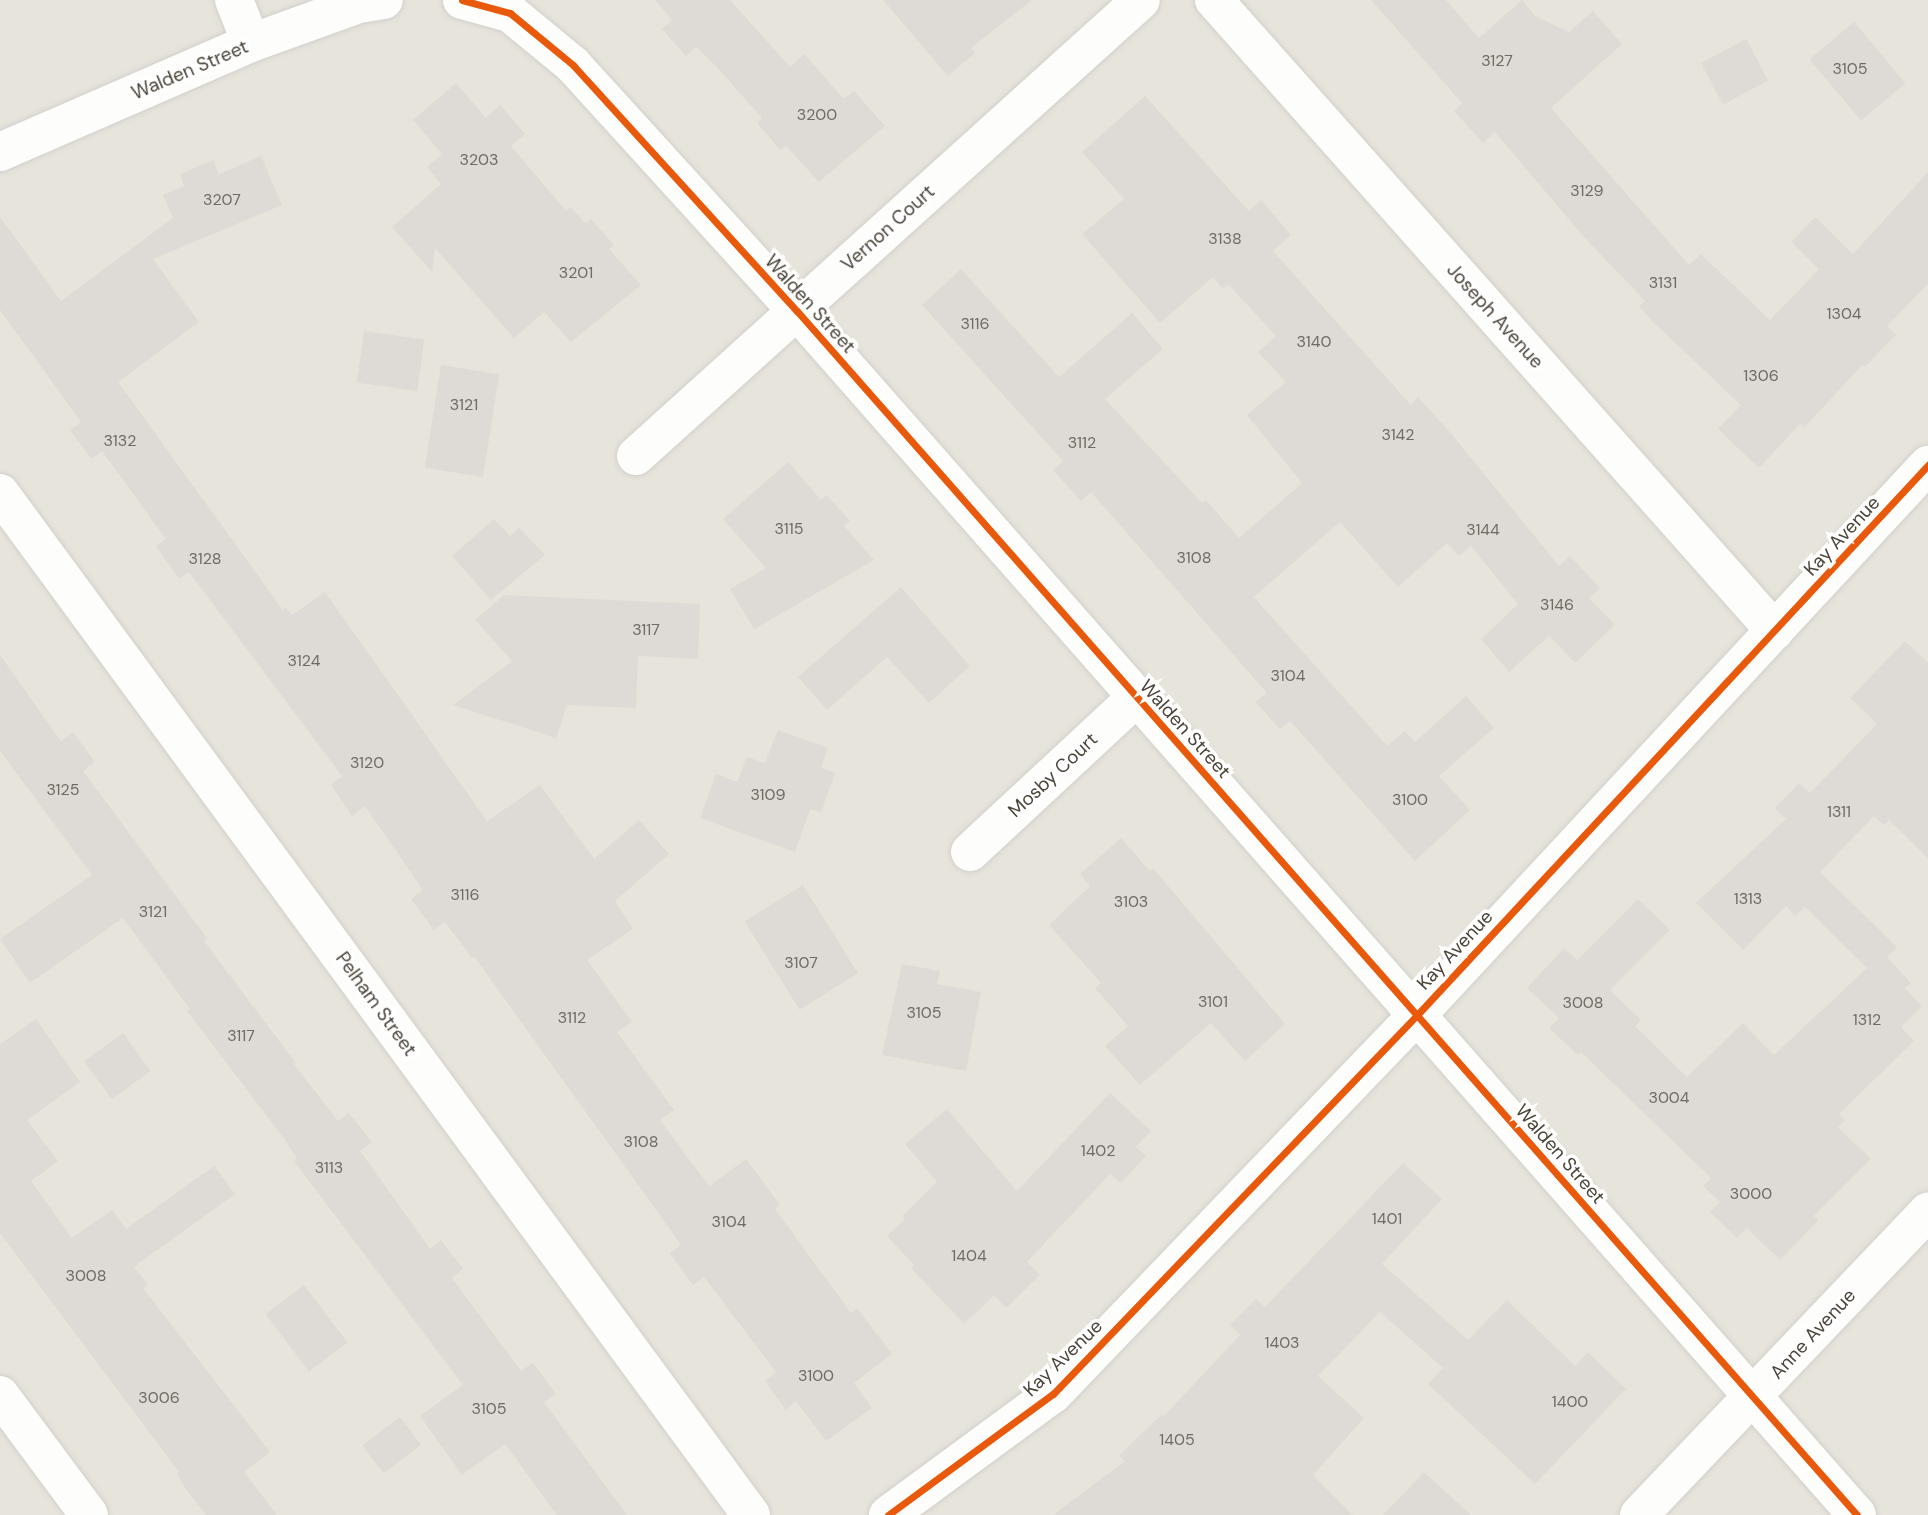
<!DOCTYPE html>
<html>
<head>
<meta charset="utf-8">
<style>
  body { margin:0 }
  #map { position:relative; width:1928px; height:1515px; overflow:hidden; background:#f4f2ee; font-family:"DM Sans",sans-serif }
  div>[style] { position:absolute }
  [style*='--x'] { left:calc(var(--x)*1px); top:calc(var(--y)*1px); width:calc(var(--w)*1px); rotate:calc(var(--a)*1deg) }
  .residential>* { inset:0; background:#e7e4dc; transform-origin:0 0 }
  .building>* { inset:0; background:#dedbd6; transform-origin:0 0 }
  .roads { filter:drop-shadow(0 0 2px #d2d0cb) drop-shadow(0 0 2px #d2d0cb) }
  .minor>* { height:38px; margin:-19px; padding:0 19px; transform-origin:19px; border-radius:19px; background:#fdfdfc }
  .cycleway>* { height:7px; margin:-3.5px; padding:0 3.5px; transform-origin:3.5px; border-radius:3.5px; background:#e8590c }
  span { translate:-50% -50%; white-space:nowrap; text-align:center; line-height:1.15; -webkit-text-stroke:7px #fff; paint-order:stroke }
  .number-label { font-size:16px; color:#706a61 }
  .number-label span { -webkit-text-stroke-width:0 }
  .street-label { font-size:19px; color:#4b4439 }
</style>
</head>
<body>
<div id="map">
  <div class="residential">
    <div style="left:0;top:0;width:1928px;height:1515px"></div>
  </div>
  <div class="building">
    <div style="clip-path:polygon(655px 0,730px 0,790px 67px,804px 54px,844px 99px,854px 91px,885px 126px,819px 182px,786px 146px,780px 150px,757px 123px,762px 118px,713px 63px,696px 47px,686px 56px,662px 29px,672px 20px)"></div>
    <div style="clip-path:polygon(883px 0,1032px 0,971px 48px,975px 53px,948px 76px)"></div>
    <div style="clip-path:polygon(1371px 0,1446px 0,1479px 38px,1522px 0,1535px 16px,1569px 32px,1593px 11px,1622px 44px,1551px 108px,1689px 265px,1701px 254px,1770px 320px,1819px 269px,1791px 242px,1815px 217px,1853px 254px,1928px 172px,1928px 284px,1887px 326px,1896px 335px,1865px 367px,1862px 365px,1804px 428px,1800px 424px,1759px 468px,1718px 429px,1741px 405px,1652px 321px,1639px 306px,1645px 301px,1583px 236px,1495px 132px,1483px 143px,1454px 111px,1462px 103px)"></div>
    <div style="left:1854px;top:22px;width:80px;height:58px;rotate:50deg"></div>
    <div style="left:1746px;top:39px;width:47px;height:51px;rotate:62deg"></div>
    <div style="clip-path:polygon(456px 83px,486px 118px,500px 105px,525px 134px,511px 146px,566px 211px,571px 207px,586px 224px,591px 219px,614px 245px,609px 249px,641px 285px,571px 342px,544px 312px,514px 338px,435px 248px,432px 272px,392px 227px,441px 184px,427px 167px,442px 154px,413px 120px)"></div>
    <div style="clip-path:polygon(1145px 96px,1249px 211px,1261px 200px,1291px 235px,1273px 251px,1411px 405px,1418px 397px,1449px 431px,1559px 566px,1570px 556px,1600px 588px,1589px 598px,1615px 625px,1575px 663px,1549px 636px,1509px 672px,1481px 639px,1518px 604px,1471px 546px,1459px 556px,1447px 543px,1398px 587px,1340px 522px,1254px 597px,1387px 746px,1405px 731px,1415px 742px,1466px 696px,1494px 728px,1439px 776px,1470px 810px,1415px 861px,1290px 721px,1280px 729px,1255px 702px,1267px 693px,1091px 492px,1081px 501px,1053px 470px,1063px 461px,922px 305px,961px 269px,1059px 377px,1132px 313px,1163px 349px,1105px 399px,1202px 503px,1206px 500px,1239px 538px,1302px 483px,1247px 415px,1286px 382px,1258px 352px,1276px 336px,1229px 285px,1223px 289px,1213px 277px,1160px 323px,1082px 234px,1124px 199px,1082px 152px)"></div>
    <div style="clip-path:polygon(261px 156px,282px 205px,153px 259px,199px 322px,118px 382px,283px 610px,286px 608px,292px 615px,325px 592px,487px 821px,540px 785px,594px 859px,639px 820px,669px 854px,615px 901px,633px 929px,587px 960px,632px 1022px,617px 1032px,674px 1110px,660px 1120px,709px 1186px,746px 1159px,780px 1205px,775px 1209px,851px 1313px,857px 1308px,892px 1354px,854px 1383px,872px 1408px,826px 1441px,796px 1401px,786px 1410px,765px 1381px,776px 1372px,704px 1277px,693px 1285px,670px 1253px,681px 1245px,474px 956px,472px 958px,445px 922px,434px 930px,411px 899px,423px 890px,365px 806px,352px 816px,331px 785px,342px 776px,189px 572px,179px 579px,156px 546px,166px 539px,102px 451px,91px 459px,70px 430px,81px 422px,0 310px,0 217px,61px 301px,173px 218px,163px 195px,184px 186px,180px 174px,213px 160px,219px 174px)"></div>
    <div style="left:364px;top:331px;width:61px;height:52px;rotate:8deg"></div>
    <div style="left:441px;top:365px;width:59px;height:104px;rotate:9deg"></div>
    <div style="clip-path:polygon(788px 462px,821px 500px,827px 495px,850px 521px,844px 526px,874px 560px,754px 629px,730px 589px,766px 568px,723px 519px)"></div>
    <div style="clip-path:polygon(494px 519px,510px 536px,519px 527px,545px 555px,491px 600px,452px 556px)"></div>
    <div style="clip-path:polygon(901px 587px,970px 666px,929px 703px,887px 657px,827px 710px,798px 677px)"></div>
    <div style="clip-path:polygon(504px 595px,700px 604px,698px 659px,638px 656px,636px 708px,567px 705px,556px 738px,453px 705px,512px 661px,475px 620px)"></div>
    <div style="clip-path:polygon(1905px 641px,1928px 663px,1928px 858px,1889px 820px,1884px 825px,1874px 816px,1820px 872px,1897px 947px,1887px 957px,1911px 983px,1905px 988px,1922px 1006px,1901px 1027px,1914px 1041px,1839px 1114px,1845px 1120px,1838px 1127px,1871px 1159px,1814px 1216px,1818px 1221px,1780px 1260px,1747px 1228px,1737px 1238px,1710px 1212px,1720px 1202px,1703px 1186px,1711px 1178px,1581px 1052px,1578px 1055px,1549px 1028px,1559px 1018px,1527px 988px,1564px 948px,1577px 960px,1638px 899px,1670px 930px,1610px 990px,1641px 1020px,1635px 1026px,1687px 1077px,1743px 1023px,1774px 1055px,1867px 968px,1805px 907px,1795px 916px,1786px 906px,1743px 950px,1696px 903px,1786px 819px,1775px 808px,1799px 783px,1810px 793px,1877px 724px,1850px 698px)"></div>
    <div style="clip-path:polygon(0 655px,61px 741px,73px 732px,95px 762px,83px 771px,207px 938px,204px 941px,295px 1062px,293px 1063px,338px 1121px,349px 1113px,372px 1142px,360px 1151px,430px 1249px,441px 1240px,463px 1269px,452px 1278px,521px 1371px,533px 1363px,556px 1394px,544px 1402px,627px 1515px,557px 1515px,505px 1444px,462px 1475px,420px 1416px,463px 1385px,294px 1161px,297px 1158px,282px 1136px,187px 1011px,190px 1009px,123px 918px,30px 983px,0 939px,92px 875px,0 751px)"></div>
    <div style="clip-path:polygon(778px 730px,828px 748px,821px 767px,835px 773px,821px 812px,810px 809px,795px 852px,700px 818px,716px 774px,737px 782px,747px 757px,765px 763px)"></div>
    <div style="clip-path:polygon(1121px 838px,1150px 871px,1153px 868px,1285px 1024px,1245px 1061px,1211px 1023px,1140px 1085px,1105px 1046px,1128px 1026px,1095px 988px,1101px 983px,1049px 925px,1090px 886px,1080px 874px)"></div>
    <div style="left:803px;top:885px;width:104px;height:69px;rotate:58deg"></div>
    <div style="clip-path:polygon(902px 964px,940px 971px,937px 984px,981px 992px,966px 1071px,882px 1055px)"></div>
    <div style="clip-path:polygon(36px 1019px,80px 1082px,27px 1120px,58px 1161px,31px 1181px,72px 1238px,112px 1210px,126px 1229px,214px 1166px,235px 1194px,134px 1267px,148px 1285px,143px 1288px,270px 1452px,244px 1472px,277px 1515px,206px 1515px,185px 1488px,177px 1474px,179px 1472px,0 1233px,0 1044px)"></div>
    <div style="left:123px;top:1033px;width:47px;height:48px;rotate:54deg"></div>
    <div style="clip-path:polygon(1110px 1093px,1151px 1131px,1136px 1147px,1146px 1156px,1121px 1183px,1110px 1174px,1027px 1262px,1040px 1275px,1006px 1308px,994px 1295px,964px 1324px,911px 1268px,914px 1265px,887px 1236px,905px 1219px,902px 1216px,937px 1182px,905px 1144px,947px 1109px,1017px 1191px)"></div>
    <div style="clip-path:polygon(1403px 1163px,1442px 1199px,1382px 1264px,1468px 1340px,1507px 1300px,1575px 1366px,1588px 1352px,1626px 1389px,1535px 1484px,1428px 1384px,1443px 1368px,1380px 1312px,1318px 1376px,1364px 1418px,1313px 1475px,1353px 1515px,1053px 1515px,1125px 1461px,1119px 1456px,1162px 1414px,1164px 1416px,1240px 1335px,1230px 1325px,1256px 1299px,1265px 1307px)"></div>
    <div style="left:304px;top:1285px;width:72px;height:48px;rotate:53deg"></div>
    <div style="left:400px;top:1417px;width:35px;height:47px;rotate:53deg"></div>
    <div style="clip-path:polygon(1424px 1472px,1471px 1515px,1383px 1515px)"></div>
  </div>
  <div class="roads">
    <div class="minor">
      <div style="--x:234;--y:0;--w:46;--a:68.4"></div>
      <div style="--x:462;--y:0;--w:50;--a:15.2"></div>
      <div style="--x:510;--y:13;--w:82;--a:39.5"></div>
      <div style="--x:573;--y:65;--w:333;--a:47.7"></div>
      <div style="--x:797;--y:311;--w:1604;--a:48.64"></div>
      <div style="--x:1214;--y:0;--w:844;--a:48.36"></div>
      <div style="--x:0;--y:152;--w:274;--a:-23.5"></div>
      <div style="--x:251;--y:43;--w:115;--a:-19.9"></div>
      <div style="--x:359;--y:4;--w:25;--a:-9"></div>
      <div style="--x:636;--y:456;--w:680;--a:-42.08"></div>
      <div style="--x:0;--y:493;--w:1268;--a:53.69"></div>
      <div style="--x:970;--y:852;--w:226;--a:-42.9"></div>
      <div style="--x:0;--y:1395;--w:149;--a:53.4"></div>
      <div style="--x:888;--y:1515;--w:205;--a:-36.3"></div>
      <div style="--x:1053;--y:1394;--w:525;--a:-46.16"></div>
      <div style="--x:1417;--y:1015;--w:751;--a:-47.11"></div>
      <div style="--x:1639;--y:1515;--w:419;--a:-46.4"></div>
    </div>
  </div>
  <div class="cycleway">
    <div style="--x:462;--y:0;--w:50;--a:15.2"></div>
    <div style="--x:510;--y:13;--w:82;--a:39.5"></div>
    <div style="--x:573;--y:65;--w:333;--a:47.7"></div>
    <div style="--x:797;--y:311;--w:1604;--a:48.64"></div>
    <div style="--x:888;--y:1515;--w:205;--a:-36.3"></div>
    <div style="--x:1053;--y:1394;--w:525;--a:-46.16"></div>
    <div style="--x:1417;--y:1015;--w:751;--a:-47.11"></div>
  </div>
  <div class="number-label">
    <span style="left:1497px;top:61px">3127</span>
    <span style="left:1850px;top:69px">3105</span>
    <span style="left:817px;top:115px">3200</span>
    <span style="left:479px;top:160px">3203</span>
    <span style="left:1587px;top:191px">3129</span>
    <span style="left:222px;top:200px">3207</span>
    <span style="left:1225px;top:239px">3138</span>
    <span style="left:576px;top:273px">3201</span>
    <span style="left:1663px;top:283px">3131</span>
    <span style="left:1844px;top:314px">1304</span>
    <span style="left:975px;top:324px">3116</span>
    <span style="left:1314px;top:342px">3140</span>
    <span style="left:1761px;top:376px">1306</span>
    <span style="left:464px;top:405px">3121</span>
    <span style="left:1398px;top:435px">3142</span>
    <span style="left:120px;top:441px">3132</span>
    <span style="left:1082px;top:443px">3112</span>
    <span style="left:789px;top:529px">3115</span>
    <span style="left:1483px;top:530px">3144</span>
    <span style="left:1194px;top:558px">3108</span>
    <span style="left:205px;top:559px">3128</span>
    <span style="left:1557px;top:605px">3146</span>
    <span style="left:646px;top:630px">3117</span>
    <span style="left:304px;top:661px">3124</span>
    <span style="left:1288px;top:676px">3104</span>
    <span style="left:367px;top:763px">3120</span>
    <span style="left:63px;top:790px">3125</span>
    <span style="left:768px;top:795px">3109</span>
    <span style="left:1410px;top:800px">3100</span>
    <span style="left:1839px;top:812px">1311</span>
    <span style="left:465px;top:895px">3116</span>
    <span style="left:1748px;top:899px">1313</span>
    <span style="left:1131px;top:902px">3103</span>
    <span style="left:153px;top:912px">3121</span>
    <span style="left:801px;top:963px">3107</span>
    <span style="left:1213px;top:1002px">3101</span>
    <span style="left:1583px;top:1003px">3008</span>
    <span style="left:924px;top:1013px">3105</span>
    <span style="left:572px;top:1018px">3112</span>
    <span style="left:1867px;top:1020px">1312</span>
    <span style="left:241px;top:1036px">3117</span>
    <span style="left:1669px;top:1098px">3004</span>
    <span style="left:641px;top:1142px">3108</span>
    <span style="left:1098px;top:1151px">1402</span>
    <span style="left:329px;top:1168px">3113</span>
    <span style="left:1751px;top:1194px">3000</span>
    <span style="left:1387px;top:1219px">1401</span>
    <span style="left:729px;top:1222px">3104</span>
    <span style="left:969px;top:1256px">1404</span>
    <span style="left:86px;top:1276px">3008</span>
    <span style="left:1282px;top:1343px">1403</span>
    <span style="left:816px;top:1376px">3100</span>
    <span style="left:159px;top:1398px">3006</span>
    <span style="left:1570px;top:1402px">1400</span>
    <span style="left:489px;top:1409px">3105</span>
    <span style="left:1177px;top:1440px">1405</span>
  </div>
  <div class="street-label">
    <span style="left:190px;top:70px;rotate:-23deg">Walden Street</span>
    <span style="left:888px;top:228px;rotate:-42deg">Vernon Court</span>
    <span style="left:810px;top:304px;rotate:48deg">Walden Street</span>
    <span style="left:1495px;top:316px;rotate:48deg">Joseph Avenue</span>
    <span style="left:1842px;top:536px;rotate:-47deg">Kay Avenue</span>
    <span style="left:1185px;top:729px;rotate:48deg">Walden Street</span>
    <span style="left:1053px;top:775px;rotate:-43deg">Mosby Court</span>
    <span style="left:1455px;top:950px;rotate:-47deg">Kay Avenue</span>
    <span style="left:376px;top:1004px;rotate:54deg">Pelham Street</span>
    <span style="left:1560px;top:1154px;rotate:49deg">Walden Street</span>
    <span style="left:1813px;top:1334px;rotate:-47deg">Anne Avenue</span>
    <span style="left:1063px;top:1358px;rotate:-44deg">Kay Avenue</span>
  </div>
</div>
</body>
</html>
